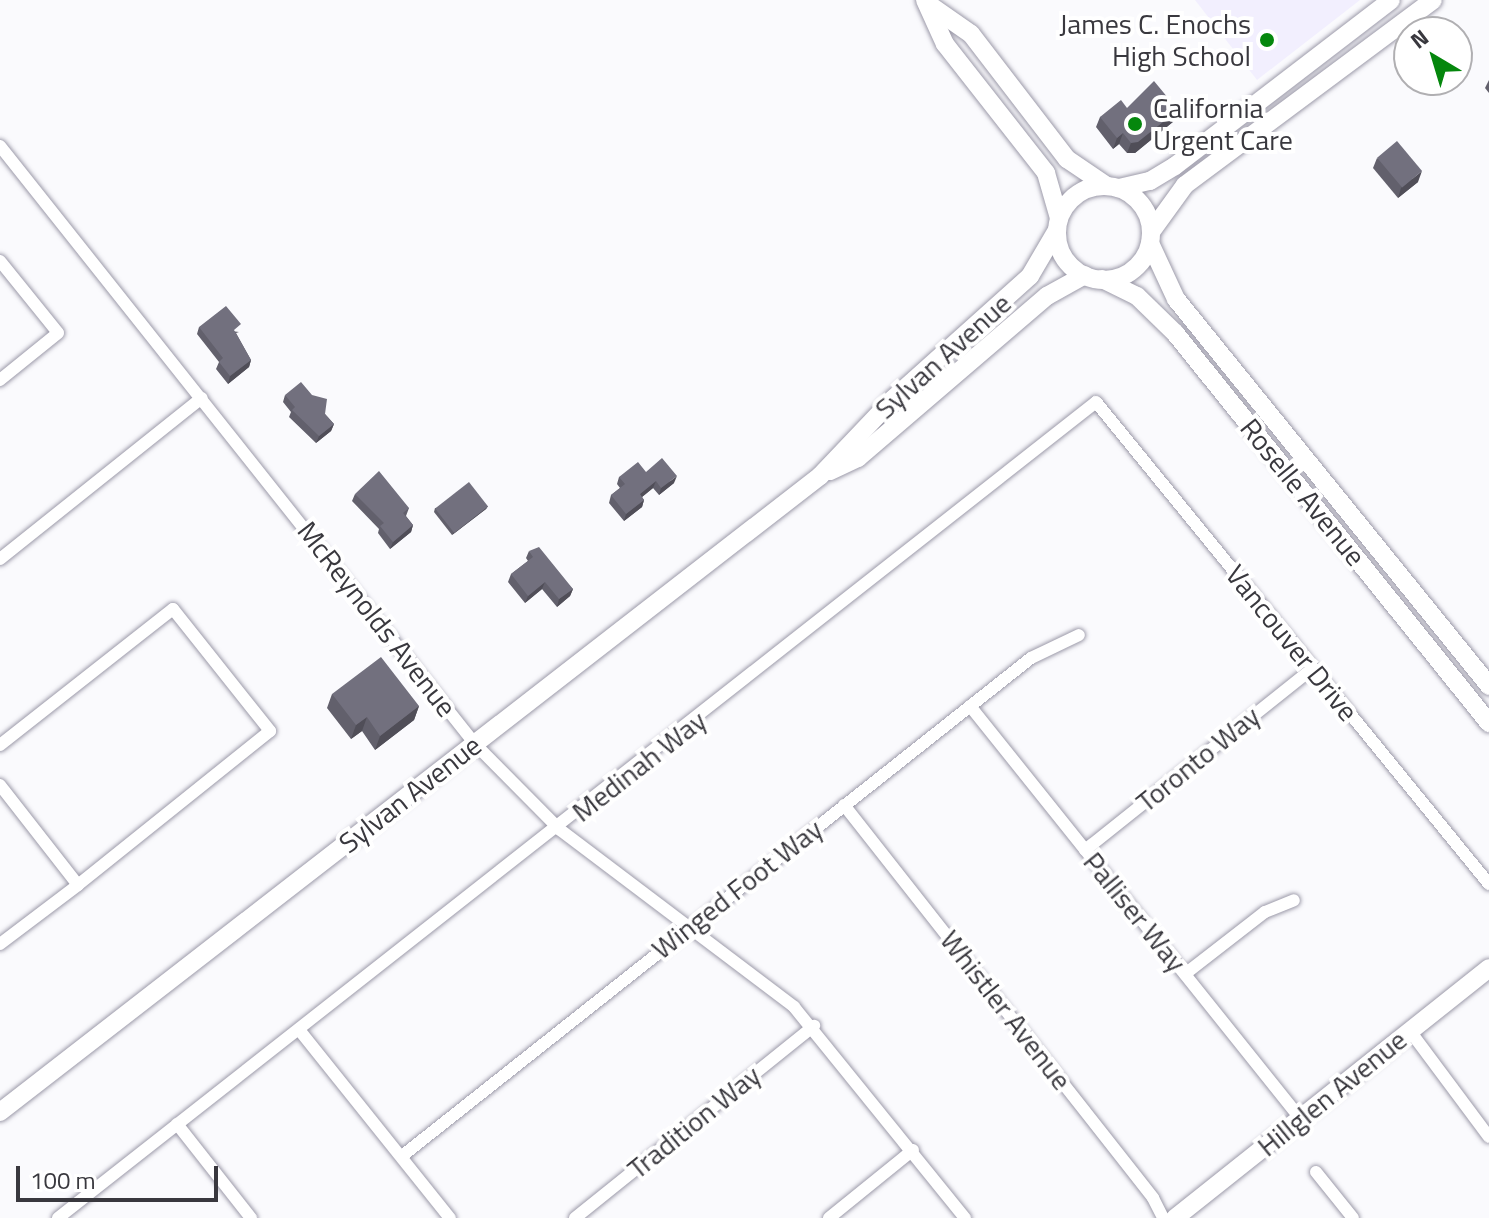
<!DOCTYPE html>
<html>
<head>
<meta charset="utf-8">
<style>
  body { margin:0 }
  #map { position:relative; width:1489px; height:1218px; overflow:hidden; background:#fafafd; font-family:"Titillium Web",sans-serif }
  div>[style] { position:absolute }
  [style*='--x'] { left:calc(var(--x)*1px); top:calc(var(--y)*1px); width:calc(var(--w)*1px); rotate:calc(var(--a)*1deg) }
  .built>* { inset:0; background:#f2effe }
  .roads { filter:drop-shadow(0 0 2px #9c9aa9) drop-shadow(0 0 2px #9c9aa9) }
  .street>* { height:12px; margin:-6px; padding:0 6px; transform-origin:6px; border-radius:6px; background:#fff }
  .secondary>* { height:18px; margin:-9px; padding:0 9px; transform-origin:9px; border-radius:9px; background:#fff }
  .secondary>.ring { margin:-9px; padding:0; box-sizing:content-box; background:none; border:18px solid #fff; border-radius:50% }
  .wall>* { inset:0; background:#62606c }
  .shaded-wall>* { inset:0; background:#504e58 }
  .building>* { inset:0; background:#72707e; transform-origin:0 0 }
  .dots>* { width:22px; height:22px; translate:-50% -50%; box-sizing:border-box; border:4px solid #fff; border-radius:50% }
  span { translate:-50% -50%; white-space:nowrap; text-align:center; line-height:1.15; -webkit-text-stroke:8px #fff; paint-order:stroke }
  .poi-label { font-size:28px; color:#39383e }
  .right { translate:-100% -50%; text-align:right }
  .left { translate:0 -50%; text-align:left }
  .street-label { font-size:28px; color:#39383e }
  .north { position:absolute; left:1393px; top:16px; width:80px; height:80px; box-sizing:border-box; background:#fff; border:2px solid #b0afb2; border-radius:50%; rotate:322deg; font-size:22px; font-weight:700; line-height:32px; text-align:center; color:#39383e }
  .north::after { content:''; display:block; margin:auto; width:28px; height:36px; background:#05870d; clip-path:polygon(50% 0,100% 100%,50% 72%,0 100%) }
  .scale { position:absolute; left:16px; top:1166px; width:202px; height:36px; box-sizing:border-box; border:4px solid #39383e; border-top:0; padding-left:10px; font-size:24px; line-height:28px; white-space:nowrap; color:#39383e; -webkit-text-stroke:6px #fff; paint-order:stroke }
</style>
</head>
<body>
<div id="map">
  <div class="built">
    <div style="clip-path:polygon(1195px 0,1360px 0,1257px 80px)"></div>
  </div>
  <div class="roads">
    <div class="street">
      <div style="--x:0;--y:146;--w:764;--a:51.54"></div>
      <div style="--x:475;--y:744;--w:120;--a:45.3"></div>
      <div style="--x:559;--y:829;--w:295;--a:37.1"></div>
      <div style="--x:794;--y:1007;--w:272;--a:51"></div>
      <div style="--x:0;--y:261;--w:92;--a:51.1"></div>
      <div style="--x:58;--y:333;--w:75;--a:141"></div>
      <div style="--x:0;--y:559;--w:258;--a:-38.6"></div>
      <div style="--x:970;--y:706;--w:528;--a:51.31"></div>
      <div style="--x:0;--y:745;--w:220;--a:-38.2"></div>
      <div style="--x:173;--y:609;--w:156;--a:51.5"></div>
      <div style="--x:270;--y:731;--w:246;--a:141.3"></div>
      <div style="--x:78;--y:885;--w:127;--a:-128"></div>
      <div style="--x:844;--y:805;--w:500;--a:51.8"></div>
      <div style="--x:1153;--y:1198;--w:22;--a:63"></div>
      <div style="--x:1085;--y:850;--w:290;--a:-38.6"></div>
      <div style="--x:0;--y:944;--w:98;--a:-37.1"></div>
      <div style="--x:1185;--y:974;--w:101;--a:-37.8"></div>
      <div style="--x:1265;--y:912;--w:31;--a:-22"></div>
      <div style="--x:300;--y:1031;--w:240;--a:51.3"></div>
      <div style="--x:1410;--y:1031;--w:132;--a:53.3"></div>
      <div style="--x:177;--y:1124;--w:120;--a:51.8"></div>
      <div style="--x:402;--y:1156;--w:802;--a:-38.37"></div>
      <div style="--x:1031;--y:658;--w:53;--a:-25.6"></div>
      <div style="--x:1316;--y:1172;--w:59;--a:51.2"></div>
      <div style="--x:58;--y:1218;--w:1320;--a:-38.17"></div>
      <div style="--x:1096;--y:402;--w:622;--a:50.81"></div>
      <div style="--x:575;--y:1218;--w:307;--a:-38.8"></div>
      <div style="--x:829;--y:1218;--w:108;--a:-39"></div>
    </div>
    <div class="secondary">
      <div style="--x:925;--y:0;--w:48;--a:65.6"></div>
      <div style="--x:945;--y:44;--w:164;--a:51.9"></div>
      <div style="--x:1046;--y:173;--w:47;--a:73.9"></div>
      <div style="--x:928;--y:4;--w:52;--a:34.9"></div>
      <div style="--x:971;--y:34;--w:158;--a:52.5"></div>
      <div style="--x:1067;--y:159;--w:48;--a:34"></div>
      <div class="ring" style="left:1057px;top:186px;width:76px;height:76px"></div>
      <div style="--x:1119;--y:188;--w:32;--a:-13"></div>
      <div style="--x:1150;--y:181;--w:29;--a:-31"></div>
      <div style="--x:1175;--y:166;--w:272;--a:-37.5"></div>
      <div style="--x:1151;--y:232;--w:58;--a:-54.1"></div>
      <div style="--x:1185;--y:185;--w:309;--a:-36.7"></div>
      <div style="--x:1150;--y:243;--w:62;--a:65.1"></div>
      <div style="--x:1176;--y:299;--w:498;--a:51"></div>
      <div style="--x:1102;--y:279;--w:39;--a:26"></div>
      <div style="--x:1137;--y:296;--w:53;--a:44.2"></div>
      <div style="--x:1175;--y:333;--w:501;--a:51.16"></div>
      <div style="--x:830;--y:471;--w:31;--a:-25"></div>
      <div style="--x:858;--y:458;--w:249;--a:-40.6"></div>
      <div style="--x:1047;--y:296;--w:43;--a:-28.9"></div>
      <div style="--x:0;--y:1112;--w:1038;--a:-37.8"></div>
      <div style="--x:820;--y:476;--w:106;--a:-46.5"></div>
      <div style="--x:893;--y:399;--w:184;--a:-41.9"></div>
      <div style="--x:1030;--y:276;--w:53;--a:-59.6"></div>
      <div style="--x:1175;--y:1218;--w:401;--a:-38.5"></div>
    </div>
  </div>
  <div class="wall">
    <div style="clip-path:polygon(1489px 80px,1489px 93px,1485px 88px)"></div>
    <div style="clip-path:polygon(1127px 108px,1178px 110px,1174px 121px,1135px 153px,1127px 153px,1119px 144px,1113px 149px,1096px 127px,1100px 117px)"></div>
    <div style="clip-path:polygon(1377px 158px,1418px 182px,1398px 198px,1373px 168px)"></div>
    <div style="clip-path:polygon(199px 327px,239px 332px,236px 333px,251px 360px,249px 367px,228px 384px,216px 369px,219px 362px,197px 334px)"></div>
    <div style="clip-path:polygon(285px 395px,325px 414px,334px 424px,331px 431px,316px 443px,289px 417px,291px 412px,283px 402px)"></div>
    <div style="clip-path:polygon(646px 472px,674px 483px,659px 495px,653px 488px,642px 497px,644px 500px,642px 507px,624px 521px,609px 503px,611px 495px,620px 488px,617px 484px,619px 477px)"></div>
    <div style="clip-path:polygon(355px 494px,409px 508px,406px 516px,413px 525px,411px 532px,390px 549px,378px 533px,379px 529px,352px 501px)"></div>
    <div style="clip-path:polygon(488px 506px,486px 509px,452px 535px,434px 512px,435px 508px)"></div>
    <div style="clip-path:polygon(529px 551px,573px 589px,570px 596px,557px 607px,542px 589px,525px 603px,508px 582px,511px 574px,528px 561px,526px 558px)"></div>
    <div style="clip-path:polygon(332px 694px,419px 706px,414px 720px,375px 750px,362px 731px,351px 739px,327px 708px)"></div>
  </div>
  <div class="shaded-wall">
    <div style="clip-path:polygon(1178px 110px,1174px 121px,1135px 153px,1127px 153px,1131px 143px)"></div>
    <div style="clip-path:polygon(1123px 133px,1119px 144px,1113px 149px,1117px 138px)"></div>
    <div style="clip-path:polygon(1422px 171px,1418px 182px,1398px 198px,1401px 188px)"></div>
    <div style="clip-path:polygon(251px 360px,249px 367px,228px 384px,230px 376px)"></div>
    <div style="clip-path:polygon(334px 424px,331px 431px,316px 443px,319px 436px)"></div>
    <div style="clip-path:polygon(677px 476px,674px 483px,659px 495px,661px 488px)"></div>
    <div style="clip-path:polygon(656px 481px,653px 488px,637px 501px,640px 494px)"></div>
    <div style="clip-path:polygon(644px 500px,642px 507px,624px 521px,626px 514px)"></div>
    <div style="clip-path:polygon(488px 506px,486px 509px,452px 535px,454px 532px)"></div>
    <div style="clip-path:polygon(413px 525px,411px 532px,390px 549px,393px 542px)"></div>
    <div style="clip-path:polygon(545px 582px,542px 589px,525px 603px,528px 596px)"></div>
    <div style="clip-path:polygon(573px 589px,570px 596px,557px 607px,559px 599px)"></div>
    <div style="clip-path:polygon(419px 706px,414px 720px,375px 750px,380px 736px)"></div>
    <div style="clip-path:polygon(367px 717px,362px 731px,351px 739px,356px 725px)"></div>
  </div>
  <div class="building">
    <div style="clip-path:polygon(1154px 81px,1178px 110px,1138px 142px,1131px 143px,1123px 133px,1117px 138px,1100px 117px,1121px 100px,1127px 108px)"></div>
    <div style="left:1397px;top:141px;width:39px;height:26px;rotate:50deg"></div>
    <div style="clip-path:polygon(226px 306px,241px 324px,234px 330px,251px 360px,230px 376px,219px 362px,223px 358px,199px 327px)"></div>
    <div style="clip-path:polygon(301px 382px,312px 395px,327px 399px,325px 414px,334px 424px,319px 436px,292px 410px,295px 407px,285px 395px)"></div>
    <div style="clip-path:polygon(662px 458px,677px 476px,661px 488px,656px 481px,640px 494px,644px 500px,626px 514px,611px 495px,625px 484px,619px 477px,638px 462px,646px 472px)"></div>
    <div style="clip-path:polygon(379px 471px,409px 508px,403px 513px,413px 525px,393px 542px,380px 526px,384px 523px,355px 494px)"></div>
    <div style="left:469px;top:482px;width:31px;height:43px;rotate:52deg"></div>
    <div style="clip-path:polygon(539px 547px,573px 589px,559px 599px,545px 582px,528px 596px,511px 574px,533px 557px,529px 551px)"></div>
    <div style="clip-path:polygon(381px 657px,419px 706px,380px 736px,367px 717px,356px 725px,332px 694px)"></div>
  </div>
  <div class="dots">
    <div style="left:1267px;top:40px;background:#05870d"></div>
    <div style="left:1135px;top:124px;background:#05870d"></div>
  </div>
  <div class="poi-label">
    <span class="right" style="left:1251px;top:40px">James C. Enochs<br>High School</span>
    <span class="left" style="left:1153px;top:124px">California<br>Urgent Care</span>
  </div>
  <div class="street-label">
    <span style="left:943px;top:356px;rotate:-42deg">Sylvan Avenue</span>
    <span style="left:1303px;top:492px;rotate:51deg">Roselle Avenue</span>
    <span style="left:377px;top:619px;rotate:52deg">McReynolds Avenue</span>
    <span style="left:1292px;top:643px;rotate:51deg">Vancouver Drive</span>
    <span style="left:1198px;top:759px;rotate:-39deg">Toronto Way</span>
    <span style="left:639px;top:766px;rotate:-38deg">Medinah Way</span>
    <span style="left:410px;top:794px;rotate:-38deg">Sylvan Avenue</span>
    <span style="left:737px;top:889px;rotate:-38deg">Winged Foot Way</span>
    <span style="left:1135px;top:912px;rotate:51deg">Palliser Way</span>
    <span style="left:1006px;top:1010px;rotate:52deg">Whistler Avenue</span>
    <span style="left:1332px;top:1093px;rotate:-39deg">Hillglen Avenue</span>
    <span style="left:694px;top:1122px;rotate:-39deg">Tradition Way</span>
  </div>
  <div class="north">N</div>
  <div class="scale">100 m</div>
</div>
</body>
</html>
